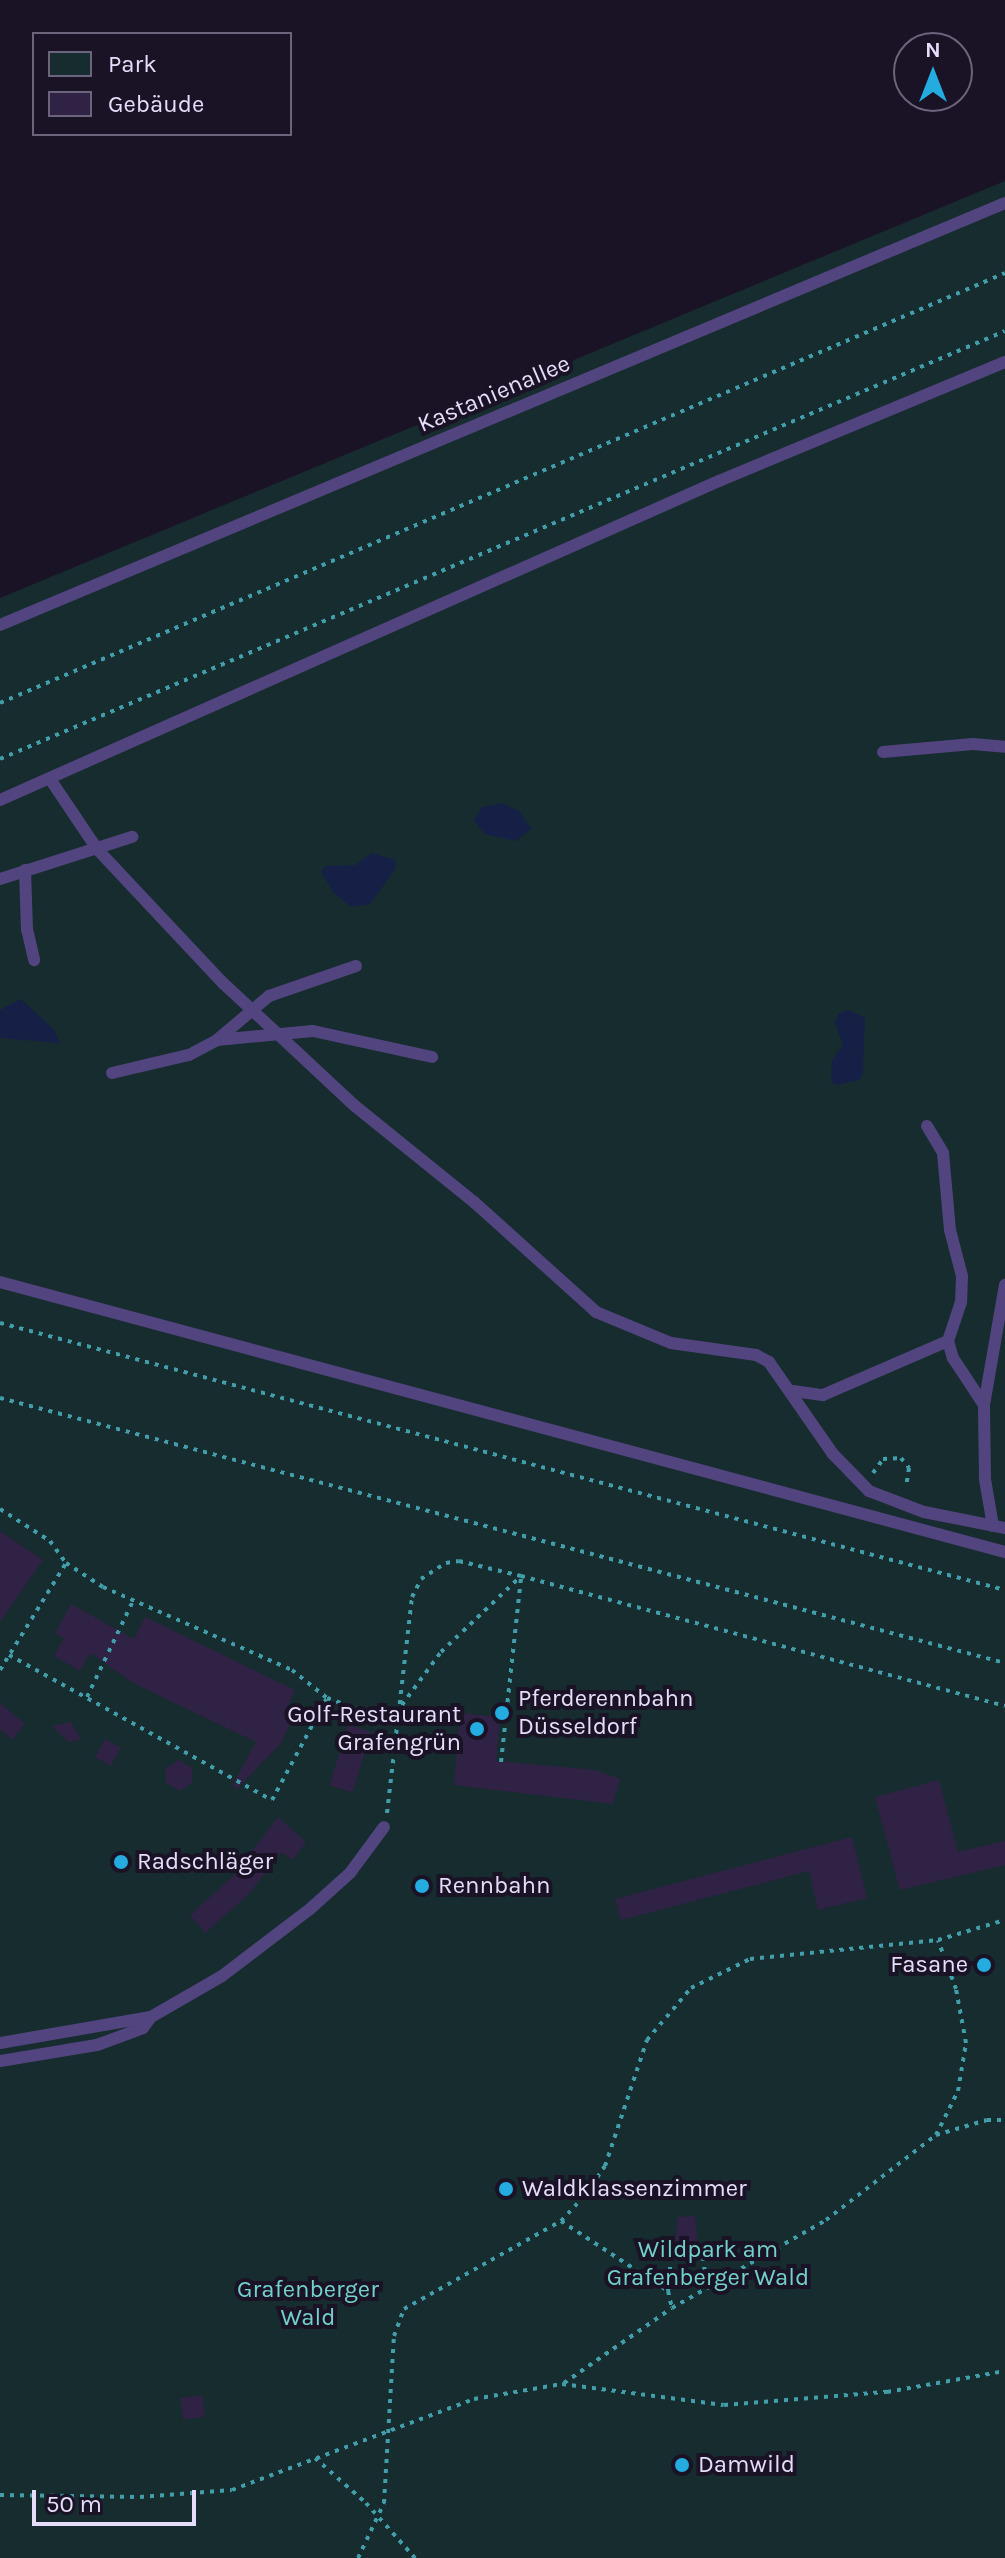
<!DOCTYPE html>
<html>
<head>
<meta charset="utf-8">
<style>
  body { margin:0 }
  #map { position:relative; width:1005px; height:2558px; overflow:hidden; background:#1a1326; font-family:Karla,sans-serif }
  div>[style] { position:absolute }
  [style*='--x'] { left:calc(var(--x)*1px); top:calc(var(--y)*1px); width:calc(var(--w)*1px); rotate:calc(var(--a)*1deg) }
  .green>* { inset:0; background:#172c2f }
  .water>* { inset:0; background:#162047 }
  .building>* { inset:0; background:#2f2245; transform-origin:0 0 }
  .path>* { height:4px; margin-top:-2px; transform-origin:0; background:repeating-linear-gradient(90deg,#419eaa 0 4px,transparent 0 10px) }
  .service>* { height:12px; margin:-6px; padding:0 6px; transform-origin:6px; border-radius:6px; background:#52457f }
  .dots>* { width:22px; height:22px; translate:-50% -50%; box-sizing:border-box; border:4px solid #1a1326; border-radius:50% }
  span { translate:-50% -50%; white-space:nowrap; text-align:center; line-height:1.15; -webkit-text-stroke:8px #1a1326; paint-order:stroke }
  .street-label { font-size:24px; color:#e6ddfa }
  .poi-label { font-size:24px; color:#e6ddfa }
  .left { translate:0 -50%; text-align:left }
  .right { translate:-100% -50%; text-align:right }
  .park-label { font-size:24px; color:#72d1cb }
  .legend { position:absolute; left:32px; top:32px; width:260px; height:104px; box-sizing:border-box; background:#1a1326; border:2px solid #6c647b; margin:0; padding:10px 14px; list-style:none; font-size:24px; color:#e6ddfa }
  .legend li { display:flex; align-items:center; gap:16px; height:40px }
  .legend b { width:40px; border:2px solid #6c647b }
  .north { position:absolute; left:893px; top:32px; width:80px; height:80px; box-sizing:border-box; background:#1a1326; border:2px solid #6c647b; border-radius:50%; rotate:0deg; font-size:22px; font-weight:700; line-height:32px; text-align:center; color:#e6ddfa }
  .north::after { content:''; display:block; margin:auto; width:28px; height:36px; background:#24abe0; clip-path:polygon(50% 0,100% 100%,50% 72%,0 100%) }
  .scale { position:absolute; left:32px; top:2490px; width:164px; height:36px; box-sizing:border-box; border:4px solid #e6ddfa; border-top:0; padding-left:10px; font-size:24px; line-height:28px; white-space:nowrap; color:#e6ddfa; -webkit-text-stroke:6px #1a1326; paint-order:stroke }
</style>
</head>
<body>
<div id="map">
  <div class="green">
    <div style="clip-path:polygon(1005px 181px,1005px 2558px,0 2558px,0 598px)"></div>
  </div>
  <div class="water">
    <div style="clip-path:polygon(502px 803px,519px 811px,531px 829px,516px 841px,484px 834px,474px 820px,482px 807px)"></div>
    <div style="clip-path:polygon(372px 853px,395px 860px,396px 868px,370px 904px,351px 907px,334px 893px,321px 872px,325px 866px,355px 865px)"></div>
    <div style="clip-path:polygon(21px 999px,54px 1030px,60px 1043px,0 1038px,0 1010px)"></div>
    <div style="clip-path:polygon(848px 1010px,865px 1018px,863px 1072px,860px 1080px,836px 1085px,831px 1081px,832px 1060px,843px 1045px,835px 1023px,838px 1014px)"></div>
  </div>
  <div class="building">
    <div style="clip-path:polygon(0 1531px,43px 1560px,0 1622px)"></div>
    <div style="clip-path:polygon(71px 1604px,134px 1639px,145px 1617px,295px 1690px,285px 1712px,293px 1716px,282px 1742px,237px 1789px,232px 1786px,256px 1742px,133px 1683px,90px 1653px,80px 1671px,54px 1656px,64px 1638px,55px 1633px)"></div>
    <div style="clip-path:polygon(0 1703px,25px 1724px,12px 1740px,0 1729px)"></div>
    <div style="clip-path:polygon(460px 1713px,500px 1717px,496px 1761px,596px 1770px,620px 1779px,613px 1804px,454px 1785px)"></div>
    <div style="clip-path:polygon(71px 1722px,81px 1739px,68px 1742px,52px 1726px)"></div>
    <div style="left:348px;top:1725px;width:24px;height:63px;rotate:17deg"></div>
    <div style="left:105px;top:1739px;width:18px;height:21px;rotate:29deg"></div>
    <div style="clip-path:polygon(179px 1760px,192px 1768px,192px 1783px,180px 1791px,166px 1783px,166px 1768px)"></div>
    <div style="clip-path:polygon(939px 1780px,958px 1852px,1005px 1841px,1005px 1865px,900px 1890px,875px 1797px)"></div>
    <div style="clip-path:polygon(278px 1817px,306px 1842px,293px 1860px,282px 1852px,247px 1896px,205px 1933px,190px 1915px,232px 1877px)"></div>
    <div style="clip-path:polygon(852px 1837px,867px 1898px,818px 1910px,809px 1871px,621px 1920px,615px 1899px)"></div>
    <div style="clip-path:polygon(695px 2216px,699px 2252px,674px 2252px,678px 2217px)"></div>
    <div style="left:202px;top:2395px;width:22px;height:22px;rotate:82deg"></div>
  </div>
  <div class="path">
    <div style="--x:0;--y:703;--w:1093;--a:-23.16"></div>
    <div style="--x:0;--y:759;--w:1092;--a:-23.07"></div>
    <div style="--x:0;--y:1323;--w:1040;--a:14.88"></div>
    <div style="--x:0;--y:1398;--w:1039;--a:14.77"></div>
    <div style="--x:873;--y:1473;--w:17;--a:-54"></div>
    <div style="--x:883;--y:1459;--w:18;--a:-3"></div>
    <div style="--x:901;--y:1458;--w:13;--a:51"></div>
    <div style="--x:909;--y:1468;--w:20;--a:99"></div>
    <div style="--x:0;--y:1509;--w:59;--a:32.6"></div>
    <div style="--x:50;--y:1541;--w:27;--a:54"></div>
    <div style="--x:66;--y:1563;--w:44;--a:33"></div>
    <div style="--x:103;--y:1587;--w:206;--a:23.7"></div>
    <div style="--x:292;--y:1670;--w:45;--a:38.7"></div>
    <div style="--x:327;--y:1698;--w:33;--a:20"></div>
    <div style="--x:358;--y:1709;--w:38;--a:6"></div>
    <div style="--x:396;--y:1713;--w:76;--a:-53.6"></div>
    <div style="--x:441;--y:1652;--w:110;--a:-43.5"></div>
    <div style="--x:9;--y:1655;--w:300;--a:28.9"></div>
    <div style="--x:272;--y:1800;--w:116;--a:-61.7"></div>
    <div style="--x:0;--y:1670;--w:126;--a:-58.3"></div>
    <div style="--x:87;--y:1697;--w:109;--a:-64.4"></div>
    <div style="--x:501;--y:1762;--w:186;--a:-83.8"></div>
    <div style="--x:387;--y:1813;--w:217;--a:-83.4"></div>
    <div style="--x:412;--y:1597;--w:20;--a:-63"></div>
    <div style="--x:421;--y:1579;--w:30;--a:-33"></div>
    <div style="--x:446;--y:1563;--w:13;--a:-9"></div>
    <div style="--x:459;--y:1561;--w:64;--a:13.6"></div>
    <div style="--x:521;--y:1576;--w:501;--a:15.03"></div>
    <div style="--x:936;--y:2135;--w:49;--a:-63.4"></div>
    <div style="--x:958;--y:2091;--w:49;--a:-80.5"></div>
    <div style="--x:966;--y:2043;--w:55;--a:-100.5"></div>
    <div style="--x:956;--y:1989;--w:52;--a:-110.2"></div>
    <div style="--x:561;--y:2221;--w:128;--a:33.2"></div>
    <div style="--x:668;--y:2291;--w:17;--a:77"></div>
    <div style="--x:668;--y:2291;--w:33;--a:-85"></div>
    <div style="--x:671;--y:2258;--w:32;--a:-2"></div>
    <div style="--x:703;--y:2257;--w:32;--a:83"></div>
    <div style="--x:564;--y:2383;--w:131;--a:-34.8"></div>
    <div style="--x:672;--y:2308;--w:177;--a:-29.7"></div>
    <div style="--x:826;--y:2220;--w:139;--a:-37.7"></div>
    <div style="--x:936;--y:2135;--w:53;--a:-16.4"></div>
    <div style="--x:987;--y:2120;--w:18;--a:0"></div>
    <div style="--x:315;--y:2458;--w:68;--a:41.4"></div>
    <div style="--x:366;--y:2503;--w:74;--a:48.3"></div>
    <div style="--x:0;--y:2495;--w:140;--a:0.8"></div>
    <div style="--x:140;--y:2497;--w:92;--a:-4.4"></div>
    <div style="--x:232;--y:2490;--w:259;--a:-20.6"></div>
    <div style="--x:474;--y:2399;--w:89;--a:-9.7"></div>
    <div style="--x:562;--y:2384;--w:163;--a:7.4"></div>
    <div style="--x:724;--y:2405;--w:164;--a:-4.6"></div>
    <div style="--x:887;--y:2392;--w:120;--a:-10.1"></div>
    <div style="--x:358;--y:2558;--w:61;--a:-64.7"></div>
    <div style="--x:384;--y:2503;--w:167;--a:-86.6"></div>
    <div style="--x:394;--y:2336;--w:29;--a:-70"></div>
    <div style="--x:404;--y:2309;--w:180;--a:-29.3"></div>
    <div style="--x:561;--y:2221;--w:37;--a:-47"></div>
    <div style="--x:586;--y:2194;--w:34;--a:-56"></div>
    <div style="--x:605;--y:2166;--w:133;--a:-71.6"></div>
    <div style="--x:647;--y:2040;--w:68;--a:-49.8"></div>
    <div style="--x:691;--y:1988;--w:66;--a:-26.2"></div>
    <div style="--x:750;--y:1959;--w:189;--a:-5.8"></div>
    <div style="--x:938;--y:1940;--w:70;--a:-16.6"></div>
  </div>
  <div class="service">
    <div style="--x:0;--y:625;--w:1090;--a:-22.78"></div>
    <div style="--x:883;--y:752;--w:90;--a:-5.1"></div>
    <div style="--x:973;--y:744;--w:32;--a:5"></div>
    <div style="--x:50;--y:779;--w:84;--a:56.1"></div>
    <div style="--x:97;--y:849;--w:184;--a:46.8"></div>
    <div style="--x:223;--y:983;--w:180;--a:43"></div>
    <div style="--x:355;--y:1106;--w:153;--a:38.9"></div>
    <div style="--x:474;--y:1202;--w:164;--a:42"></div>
    <div style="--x:596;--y:1312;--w:81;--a:22.5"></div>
    <div style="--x:671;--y:1343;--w:86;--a:8"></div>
    <div style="--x:756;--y:1355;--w:15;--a:28"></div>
    <div style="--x:769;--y:1362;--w:112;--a:55.2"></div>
    <div style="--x:833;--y:1454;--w:52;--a:45.8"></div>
    <div style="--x:869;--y:1491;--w:59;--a:20.9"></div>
    <div style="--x:924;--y:1512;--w:83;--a:11.2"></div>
    <div style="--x:0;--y:800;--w:787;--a:-23.93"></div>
    <div style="--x:719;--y:481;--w:310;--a:-22.6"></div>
    <div style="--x:25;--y:870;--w:59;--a:88.1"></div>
    <div style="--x:27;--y:929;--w:32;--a:77"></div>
    <div style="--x:0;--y:879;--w:139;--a:-17.7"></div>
    <div style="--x:356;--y:966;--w:92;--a:161"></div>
    <div style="--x:269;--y:996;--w:68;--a:139.8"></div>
    <div style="--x:217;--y:1040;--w:96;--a:-5.4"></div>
    <div style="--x:313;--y:1031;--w:122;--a:12.3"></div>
    <div style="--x:112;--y:1073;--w:79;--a:-13.2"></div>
    <div style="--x:189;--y:1055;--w:32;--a:-28"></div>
    <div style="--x:927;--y:1126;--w:31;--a:59"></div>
    <div style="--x:943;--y:1153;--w:77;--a:84.8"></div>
    <div style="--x:950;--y:1230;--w:48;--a:75.4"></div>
    <div style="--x:962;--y:1276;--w:26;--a:92"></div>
    <div style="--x:961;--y:1302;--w:41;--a:108.4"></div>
    <div style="--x:948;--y:1341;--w:18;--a:74"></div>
    <div style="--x:953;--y:1358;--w:56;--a:56.6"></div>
    <div style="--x:0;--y:1282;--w:1041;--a:15.04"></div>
    <div style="--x:793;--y:1391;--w:30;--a:8"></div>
    <div style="--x:823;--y:1395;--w:136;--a:-23.4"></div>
    <div style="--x:993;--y:1526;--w:48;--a:-99.7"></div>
    <div style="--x:985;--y:1479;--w:74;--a:-90.8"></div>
    <div style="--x:984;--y:1405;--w:122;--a:-80.1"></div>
    <div style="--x:0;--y:2043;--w:153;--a:-9.8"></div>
    <div style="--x:0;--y:2061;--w:98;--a:-9.4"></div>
    <div style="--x:97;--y:2045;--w:49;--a:-20.3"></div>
    <div style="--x:143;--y:2028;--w:14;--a:-54"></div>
    <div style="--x:151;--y:2017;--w:82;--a:-30"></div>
    <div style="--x:222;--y:1976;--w:111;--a:-37.3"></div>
    <div style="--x:310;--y:1909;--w:54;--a:-42"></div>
    <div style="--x:350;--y:1873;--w:57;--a:-53.5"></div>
  </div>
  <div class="dots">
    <div style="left:502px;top:1713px;background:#24abe0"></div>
    <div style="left:477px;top:1729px;background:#24abe0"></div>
    <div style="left:121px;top:1862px;background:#24abe0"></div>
    <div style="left:422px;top:1886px;background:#24abe0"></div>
    <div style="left:984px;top:1965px;background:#24abe0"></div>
    <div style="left:506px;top:2189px;background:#24abe0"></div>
    <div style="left:682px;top:2465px;background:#24abe0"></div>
  </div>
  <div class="street-label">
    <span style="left:494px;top:394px;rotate:-23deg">Kastanienallee</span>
  </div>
  <div class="poi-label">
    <span class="left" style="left:518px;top:1713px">Pferderennbahn<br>Düsseldorf</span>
    <span class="right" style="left:461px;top:1729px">Golf-Restaurant<br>Grafengrün</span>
    <span class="left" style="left:137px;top:1862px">Radschläger</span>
    <span class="left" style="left:438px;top:1886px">Rennbahn</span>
    <span class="right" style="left:968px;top:1965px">Fasane</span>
    <span class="left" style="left:522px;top:2189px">Waldklassenzimmer</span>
    <span class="left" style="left:698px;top:2465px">Damwild</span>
  </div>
  <div class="park-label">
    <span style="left:708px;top:2264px">Wildpark am<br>Grafenberger Wald</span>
    <span style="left:308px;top:2304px">Grafenberger<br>Wald</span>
  </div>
  <ul class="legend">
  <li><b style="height:22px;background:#172c2f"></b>Park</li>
  <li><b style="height:22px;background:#2f2245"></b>Gebäude</li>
  </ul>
  <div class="north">N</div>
  <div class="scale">50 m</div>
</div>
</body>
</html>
